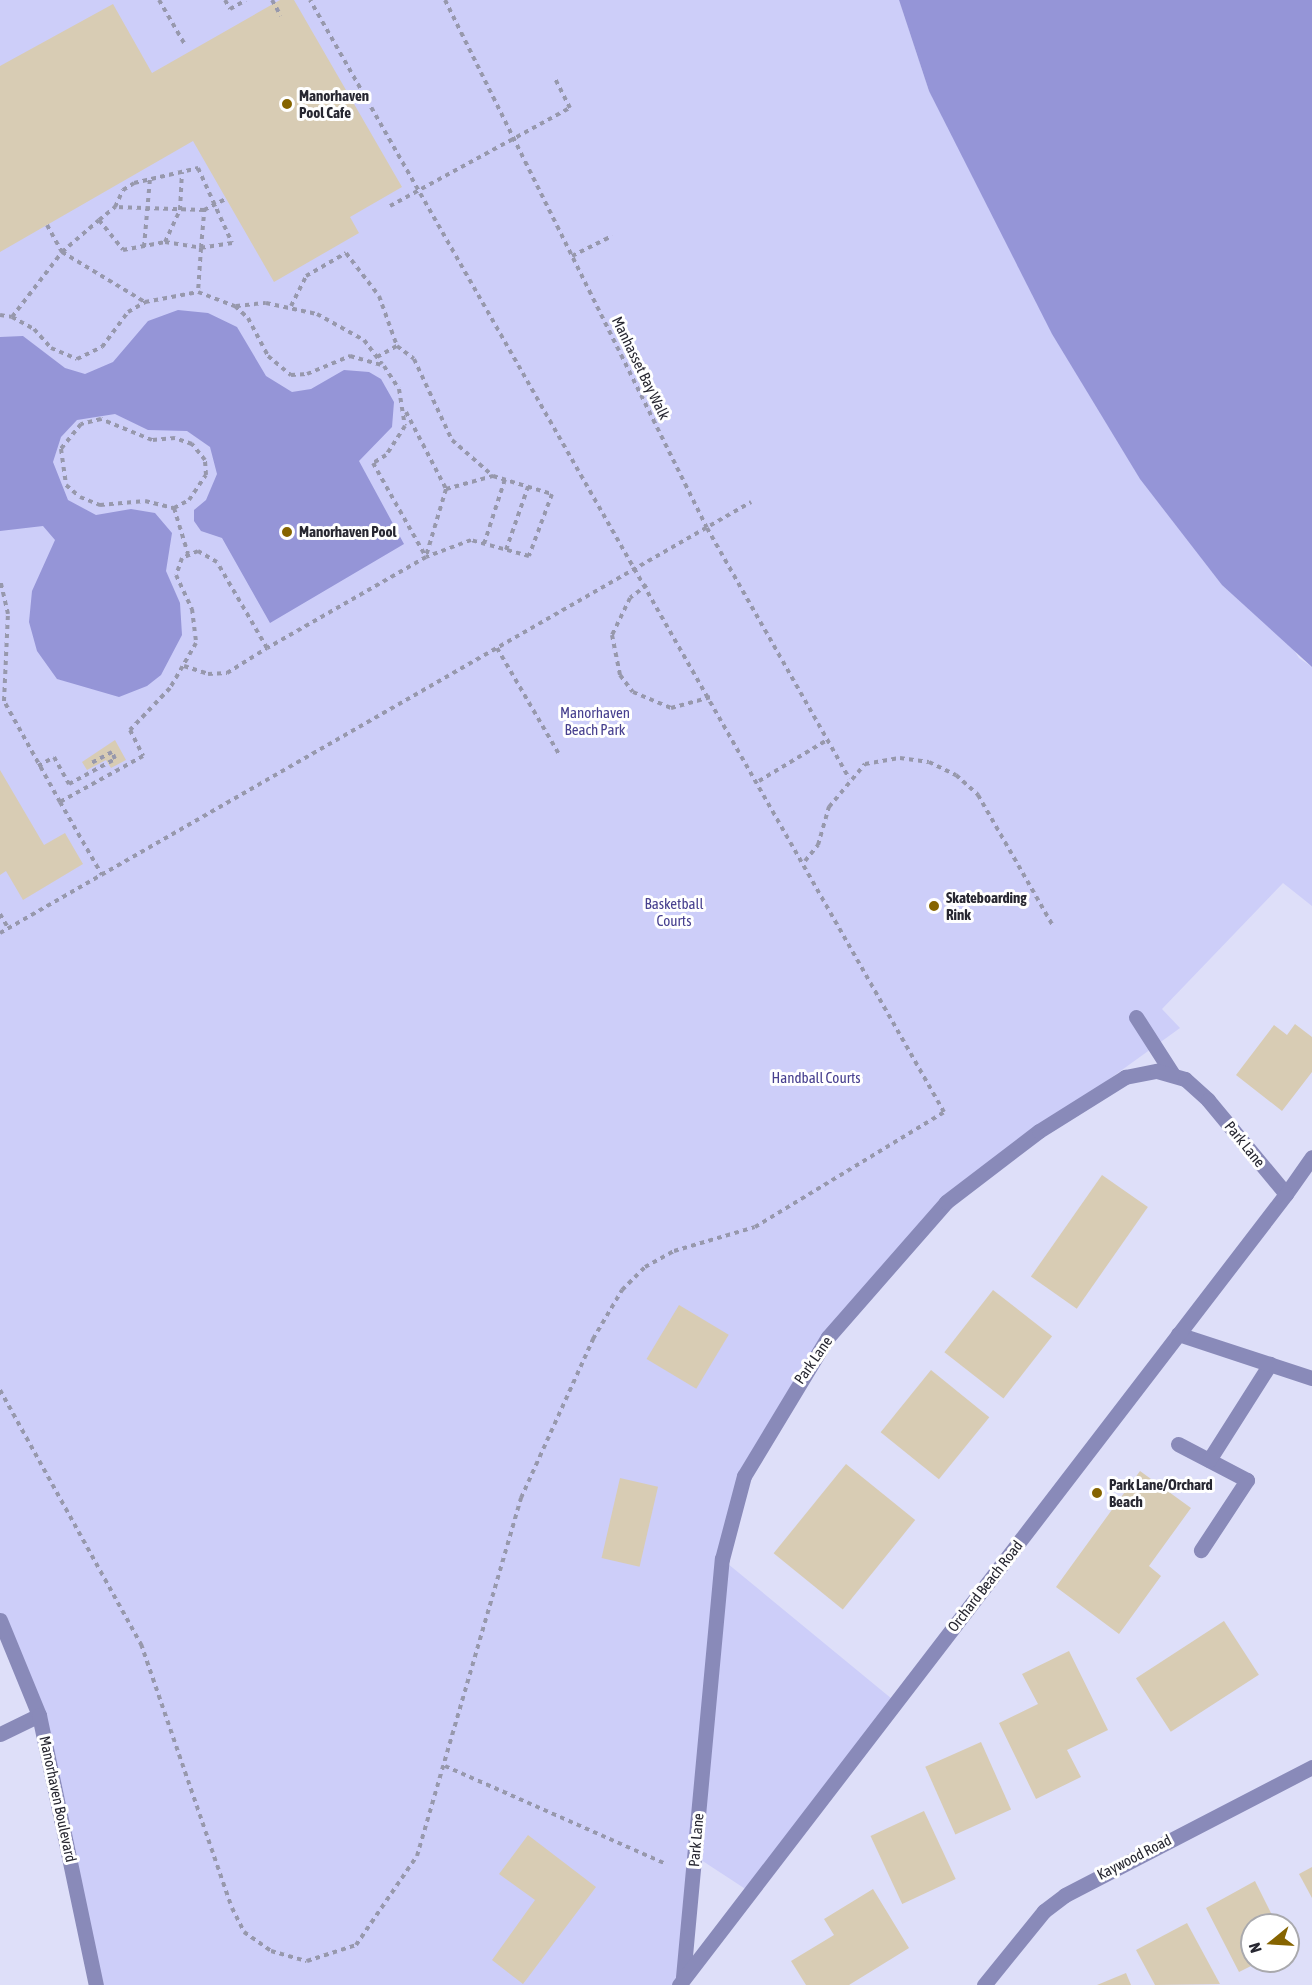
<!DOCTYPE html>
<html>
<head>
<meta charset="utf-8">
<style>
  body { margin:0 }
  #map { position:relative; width:1312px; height:1985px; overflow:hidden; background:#dedff9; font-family:"Asap Condensed",sans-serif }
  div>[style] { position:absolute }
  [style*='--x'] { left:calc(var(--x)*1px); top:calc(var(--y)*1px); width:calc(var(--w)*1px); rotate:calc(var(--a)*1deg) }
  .green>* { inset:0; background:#cdcef9 }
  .water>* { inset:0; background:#9595d7 }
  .building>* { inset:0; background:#d8ccb4; transform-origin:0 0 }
  .path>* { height:4px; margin-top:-2px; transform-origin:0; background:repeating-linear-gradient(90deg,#9798ac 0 4.5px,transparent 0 9px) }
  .service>* { height:15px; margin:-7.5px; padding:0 7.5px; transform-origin:7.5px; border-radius:7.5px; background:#898ab9 }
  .minor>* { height:15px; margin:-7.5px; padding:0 7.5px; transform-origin:7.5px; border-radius:7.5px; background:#898ab9 }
  .tertiary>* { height:15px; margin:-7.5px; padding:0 7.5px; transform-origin:7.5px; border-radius:7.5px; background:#898ab9 }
  .dots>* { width:16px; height:16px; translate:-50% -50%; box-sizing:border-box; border:3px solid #fff; border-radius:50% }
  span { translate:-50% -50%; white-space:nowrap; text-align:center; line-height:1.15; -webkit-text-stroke:6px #fff; paint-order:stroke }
  .poi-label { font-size:15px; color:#272731; font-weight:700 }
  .left { translate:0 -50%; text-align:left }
  .street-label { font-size:15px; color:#272731 }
  .park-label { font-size:15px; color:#47408f }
  .north { position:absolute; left:1240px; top:1913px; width:60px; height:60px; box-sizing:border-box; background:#fff; border:2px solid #a9a9ad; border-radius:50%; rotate:252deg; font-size:16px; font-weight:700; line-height:24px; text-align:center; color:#272731 }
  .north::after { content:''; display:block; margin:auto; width:21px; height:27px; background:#866400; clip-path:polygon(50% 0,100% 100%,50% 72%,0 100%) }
</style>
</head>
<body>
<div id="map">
  <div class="green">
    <div style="clip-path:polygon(0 0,899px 0,929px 91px,1299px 658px,1312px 667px,1312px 906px,1283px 883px,1162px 1009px,1180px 1028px,985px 1169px,828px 1337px,744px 1476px,722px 1559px,892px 1699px,747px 1890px,695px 1856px,679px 1985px,97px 1985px,40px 1715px,0 1620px)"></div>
  </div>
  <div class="water">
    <div style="clip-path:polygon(899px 0,1312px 0,1312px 667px,1222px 585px,1140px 479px,1052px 334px,929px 91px)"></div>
    <div style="clip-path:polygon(178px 310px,208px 313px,237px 327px,266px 376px,292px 392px,311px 389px,344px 370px,369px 372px,381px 379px,394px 402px,392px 427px,359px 461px,404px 544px,270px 623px,222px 538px,201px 531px,194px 521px,194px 510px,206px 500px,217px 474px,210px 447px,187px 431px,148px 430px,115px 414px,77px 420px,61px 437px,53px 462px,68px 500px,96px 515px,131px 509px,155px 513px,172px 533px,166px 571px,180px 603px,182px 635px,161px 675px,147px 686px,119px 697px,57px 679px,37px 651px,29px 622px,32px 591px,55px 540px,43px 526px,0 531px,0 337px,23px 336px,65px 368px,85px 374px,113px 362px,148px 321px)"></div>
  </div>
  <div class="building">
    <div style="clip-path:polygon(280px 0,294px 0,402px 187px,350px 217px,359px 233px,274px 282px,193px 141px,0 252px,0 66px,113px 4px,152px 73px)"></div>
    <div style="clip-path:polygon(115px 740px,126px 760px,111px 768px,106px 760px,87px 770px,82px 762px)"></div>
    <div style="clip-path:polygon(0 770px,44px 845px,65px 833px,83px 864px,23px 900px,6px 871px,0 875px)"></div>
    <div style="clip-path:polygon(1295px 1024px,1312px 1037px,1312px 1072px,1282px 1111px,1236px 1075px,1274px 1025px,1287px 1035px)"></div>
    <div style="left:1102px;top:1175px;width:56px;height:124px;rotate:35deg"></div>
    <div style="left:993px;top:1290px;width:75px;height:79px;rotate:38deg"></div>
    <div style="left:679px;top:1305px;width:58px;height:63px;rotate:31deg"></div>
    <div style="left:931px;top:1370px;width:75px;height:80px;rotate:39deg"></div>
    <div style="left:846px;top:1464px;width:89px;height:115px;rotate:39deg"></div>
    <div style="clip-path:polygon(1140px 1471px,1191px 1508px,1149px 1566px,1161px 1576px,1119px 1634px,1056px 1587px)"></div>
    <div style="left:620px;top:1478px;width:39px;height:82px;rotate:13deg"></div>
    <div style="left:1224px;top:1621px;width:64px;height:105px;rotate:57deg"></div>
    <div style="clip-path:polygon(1069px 1651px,1108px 1730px,1067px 1750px,1081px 1777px,1036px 1799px,999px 1723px,1038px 1704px,1022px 1674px)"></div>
    <div style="left:981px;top:1742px;width:74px;height:61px;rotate:66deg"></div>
    <div style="left:924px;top:1811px;width:75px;height:59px;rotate:65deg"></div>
    <div style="clip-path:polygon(528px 1835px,596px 1887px,523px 1984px,492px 1960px,535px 1900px,499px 1874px)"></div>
    <div style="clip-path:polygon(1312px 1867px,1312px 1898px,1299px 1874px)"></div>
    <div style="clip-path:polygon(1255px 1881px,1277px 1925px,1252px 1925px,1252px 1961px,1261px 1961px,1239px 1972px,1206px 1908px)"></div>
    <div style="clip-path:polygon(873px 1889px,909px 1948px,849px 1985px,806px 1985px,791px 1961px,834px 1935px,824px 1919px)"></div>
    <div style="clip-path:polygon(1187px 1923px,1220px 1984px,1155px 1985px,1136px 1950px)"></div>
    <div style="clip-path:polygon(1126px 1973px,1131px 1985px,1097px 1985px)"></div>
  </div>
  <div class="path">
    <div style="--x:159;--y:0;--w:50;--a:59.8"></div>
    <div style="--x:225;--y:0;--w:10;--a:61"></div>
    <div style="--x:230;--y:9;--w:18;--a:-29"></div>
    <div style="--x:272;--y:0;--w:18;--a:61"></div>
    <div style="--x:445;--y:0;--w:589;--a:63.61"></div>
    <div style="--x:707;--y:528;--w:288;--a:60.4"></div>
    <div style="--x:390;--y:206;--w:205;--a:-28.6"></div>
    <div style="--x:570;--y:108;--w:35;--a:-117"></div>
    <div style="--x:204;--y:210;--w:25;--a:-27"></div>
    <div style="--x:99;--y:220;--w:21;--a:-39"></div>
    <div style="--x:115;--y:207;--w:19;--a:-65"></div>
    <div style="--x:123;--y:190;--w:13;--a:-32"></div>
    <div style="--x:134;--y:183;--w:66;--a:-13.2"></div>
    <div style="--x:198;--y:168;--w:82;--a:65.6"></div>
    <div style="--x:232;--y:243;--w:31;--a:171"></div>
    <div style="--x:201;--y:248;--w:38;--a:-85"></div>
    <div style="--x:204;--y:210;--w:89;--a:-178.1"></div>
    <div style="--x:47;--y:225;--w:31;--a:61"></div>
    <div style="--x:62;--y:252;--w:97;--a:31.1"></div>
    <div style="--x:165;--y:242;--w:35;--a:-65"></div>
    <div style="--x:180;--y:210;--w:38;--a:-87"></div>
    <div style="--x:144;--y:247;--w:69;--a:-85"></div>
    <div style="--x:572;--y:256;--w:45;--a:-26.6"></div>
    <div style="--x:236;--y:306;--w:30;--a:-6"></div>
    <div style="--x:266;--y:303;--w:52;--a:12.2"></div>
    <div style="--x:317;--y:314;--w:54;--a:29"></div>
    <div style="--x:364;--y:340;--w:30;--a:53"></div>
    <div style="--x:291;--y:306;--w:34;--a:-63"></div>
    <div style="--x:306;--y:276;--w:46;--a:-29.9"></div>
    <div style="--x:346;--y:253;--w:54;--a:52.5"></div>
    <div style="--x:379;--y:296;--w:53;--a:70.2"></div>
    <div style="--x:397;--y:346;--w:21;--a:37"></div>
    <div style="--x:414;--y:359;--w:89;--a:64.9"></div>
    <div style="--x:452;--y:440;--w:55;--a:41.3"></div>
    <div style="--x:493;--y:476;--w:62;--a:17"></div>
    <div style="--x:552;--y:494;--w:66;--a:110.4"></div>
    <div style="--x:529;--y:556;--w:60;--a:-164.6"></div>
    <div style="--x:471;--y:540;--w:48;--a:159.3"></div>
    <div style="--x:0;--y:315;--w:12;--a:9"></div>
    <div style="--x:12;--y:317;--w:25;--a:29"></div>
    <div style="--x:34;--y:329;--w:25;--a:48"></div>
    <div style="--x:51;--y:348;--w:28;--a:23"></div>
    <div style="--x:77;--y:359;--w:28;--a:-26"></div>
    <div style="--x:102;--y:347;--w:44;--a:-53.4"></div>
    <div style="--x:128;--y:312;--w:20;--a:-30"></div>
    <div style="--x:145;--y:302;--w:54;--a:-10.7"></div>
    <div style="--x:198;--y:292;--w:40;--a:21"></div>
    <div style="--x:235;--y:306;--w:18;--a:43"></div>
    <div style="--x:248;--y:318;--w:43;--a:62.2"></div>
    <div style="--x:268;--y:356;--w:30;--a:40"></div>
    <div style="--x:291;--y:375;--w:16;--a:-4"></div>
    <div style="--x:307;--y:374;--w:47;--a:-22.7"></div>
    <div style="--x:350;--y:356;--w:35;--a:16"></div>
    <div style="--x:384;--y:366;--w:27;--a:57"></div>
    <div style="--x:399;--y:389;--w:37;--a:81"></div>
    <div style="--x:405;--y:426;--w:35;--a:123"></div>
    <div style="--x:386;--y:455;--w:15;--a:148"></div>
    <div style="--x:373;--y:463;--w:108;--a:60.6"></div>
    <div style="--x:426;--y:557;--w:183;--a:150.2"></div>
    <div style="--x:267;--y:648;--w:99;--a:-120.2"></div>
    <div style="--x:217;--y:562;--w:22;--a:-150"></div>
    <div style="--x:198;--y:551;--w:17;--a:156"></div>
    <div style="--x:182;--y:558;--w:18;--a:109"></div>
    <div style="--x:176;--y:575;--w:38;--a:65"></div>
    <div style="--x:192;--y:609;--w:34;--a:83"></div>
    <div style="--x:196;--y:643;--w:52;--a:120"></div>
    <div style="--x:170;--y:688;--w:58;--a:133.6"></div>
    <div style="--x:130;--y:730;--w:29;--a:63"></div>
    <div style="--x:143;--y:756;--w:95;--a:151"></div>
    <div style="--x:60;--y:802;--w:115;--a:-119"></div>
    <div style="--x:4;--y:701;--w:87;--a:-87.4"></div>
    <div style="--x:8;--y:614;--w:35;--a:-103"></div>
    <div style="--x:12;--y:317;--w:82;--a:-52.4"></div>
    <div style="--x:62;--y:252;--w:49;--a:-40.9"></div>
    <div style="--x:99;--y:220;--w:38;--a:51"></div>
    <div style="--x:123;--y:250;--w:43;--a:-10.8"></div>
    <div style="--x:165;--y:242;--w:36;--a:9"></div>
    <div style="--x:201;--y:248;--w:44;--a:93.9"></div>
    <div style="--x:377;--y:357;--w:23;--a:-29"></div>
    <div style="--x:406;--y:412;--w:87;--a:62.5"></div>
    <div style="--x:446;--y:489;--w:70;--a:106.6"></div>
    <div style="--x:446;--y:489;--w:49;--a:-15.5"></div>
    <div style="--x:174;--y:508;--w:17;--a:-28"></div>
    <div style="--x:189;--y:500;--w:30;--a:-56"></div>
    <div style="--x:206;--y:475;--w:15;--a:-94"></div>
    <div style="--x:205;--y:460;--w:21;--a:-129"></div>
    <div style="--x:192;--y:444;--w:18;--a:-161"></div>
    <div style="--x:175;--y:438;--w:23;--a:175"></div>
    <div style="--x:152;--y:440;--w:55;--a:-157.6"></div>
    <div style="--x:101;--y:419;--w:21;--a:166"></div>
    <div style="--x:81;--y:424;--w:32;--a:129"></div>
    <div style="--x:61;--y:449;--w:36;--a:82"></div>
    <div style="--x:66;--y:485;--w:18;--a:41"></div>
    <div style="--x:80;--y:497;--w:22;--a:22"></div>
    <div style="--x:100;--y:505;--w:45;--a:-5.1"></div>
    <div style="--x:145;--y:501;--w:30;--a:14"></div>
    <div style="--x:174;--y:508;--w:48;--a:73.1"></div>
    <div style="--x:484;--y:544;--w:68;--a:-72.1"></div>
    <div style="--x:506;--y:550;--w:67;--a:-70.8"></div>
    <div style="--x:647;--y:585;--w:21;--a:143"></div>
    <div style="--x:630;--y:598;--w:41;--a:115.9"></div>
    <div style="--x:612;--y:635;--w:41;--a:78.7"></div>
    <div style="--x:620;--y:675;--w:21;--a:53"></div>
    <div style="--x:633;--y:692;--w:41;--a:22.8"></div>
    <div style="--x:671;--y:708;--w:41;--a:-15.4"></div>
    <div style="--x:497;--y:648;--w:125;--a:59.7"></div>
    <div style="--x:184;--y:666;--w:25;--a:18"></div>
    <div style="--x:208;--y:674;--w:19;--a:-3"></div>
    <div style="--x:227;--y:673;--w:47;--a:-32"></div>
    <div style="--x:38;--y:766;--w:18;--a:-29"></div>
    <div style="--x:54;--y:757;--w:31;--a:61"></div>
    <div style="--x:69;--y:784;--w:52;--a:-28.5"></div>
    <div style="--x:115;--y:759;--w:8;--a:-113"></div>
    <div style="--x:112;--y:752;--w:26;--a:152"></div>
    <div style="--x:759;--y:781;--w:79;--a:-31.1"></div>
    <div style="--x:60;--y:802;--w:84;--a:60.1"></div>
    <div style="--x:805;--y:861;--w:21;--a:-51"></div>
    <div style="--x:818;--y:845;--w:40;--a:-74"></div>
    <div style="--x:829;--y:807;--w:56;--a:-50.1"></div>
    <div style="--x:865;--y:764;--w:36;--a:-10"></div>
    <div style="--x:900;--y:758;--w:29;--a:8"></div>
    <div style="--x:929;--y:762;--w:30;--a:26"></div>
    <div style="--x:956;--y:775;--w:30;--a:42"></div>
    <div style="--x:978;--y:795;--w:149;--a:60.2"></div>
    <div style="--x:0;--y:914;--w:16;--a:60"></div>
    <div style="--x:0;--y:933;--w:866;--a:-29.85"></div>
    <div style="--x:0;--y:1390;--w:291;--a:61"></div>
    <div style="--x:141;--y:1644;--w:279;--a:71"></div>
    <div style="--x:232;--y:1908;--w:27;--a:63"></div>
    <div style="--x:244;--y:1932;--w:33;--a:35"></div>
    <div style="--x:271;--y:1951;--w:37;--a:16"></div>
    <div style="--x:307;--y:1961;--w:52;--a:-18.1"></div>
    <div style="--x:356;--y:1945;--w:108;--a:-55.6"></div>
    <div style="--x:417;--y:1856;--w:373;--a:-73.8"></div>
    <div style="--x:521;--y:1498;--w:175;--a:-65.6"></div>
    <div style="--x:593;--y:1339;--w:57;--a:-59.4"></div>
    <div style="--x:622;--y:1290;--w:33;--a:-45"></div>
    <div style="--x:645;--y:1267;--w:33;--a:-29"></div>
    <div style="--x:674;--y:1251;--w:84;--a:-16.5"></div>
    <div style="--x:755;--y:1227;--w:221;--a:-31.3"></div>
    <div style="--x:944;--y:1112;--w:1280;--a:-119.69"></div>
    <div style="--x:445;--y:1766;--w:240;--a:23.9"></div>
  </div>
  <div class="service">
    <div style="--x:1136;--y:1017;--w:67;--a:57.3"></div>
    <div style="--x:1178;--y:1444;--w:78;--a:27.6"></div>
    <div style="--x:1247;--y:1480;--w:84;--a:123.3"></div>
    <div style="--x:1209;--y:1460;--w:114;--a:-57.6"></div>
  </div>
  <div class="minor">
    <div style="--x:1178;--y:1334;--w:141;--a:18.2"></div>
    <div style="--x:0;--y:1734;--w:43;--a:-26"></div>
    <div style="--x:683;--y:1977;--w:420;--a:-84.7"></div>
    <div style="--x:722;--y:1559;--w:86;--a:-75.2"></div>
    <div style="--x:744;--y:1476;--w:162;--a:-58.9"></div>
    <div style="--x:828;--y:1337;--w:179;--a:-48.8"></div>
    <div style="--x:946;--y:1202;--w:117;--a:-37.4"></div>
    <div style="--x:1039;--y:1131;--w:102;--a:-32.1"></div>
    <div style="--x:1125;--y:1077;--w:33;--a:-11"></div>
    <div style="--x:1157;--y:1071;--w:29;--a:16"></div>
    <div style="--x:1185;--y:1079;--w:31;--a:42"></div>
    <div style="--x:1208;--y:1100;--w:122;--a:50.3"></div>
    <div style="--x:1286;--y:1194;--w:45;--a:-54.9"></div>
    <div style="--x:984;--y:1985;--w:95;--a:-51"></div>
    <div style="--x:1044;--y:1911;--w:26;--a:-37"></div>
    <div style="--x:1065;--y:1895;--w:278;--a:-27.4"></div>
  </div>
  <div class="tertiary">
    <div style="--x:0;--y:1620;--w:103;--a:67.7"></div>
    <div style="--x:39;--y:1715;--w:276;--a:78.1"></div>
    <div style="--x:679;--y:1985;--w:997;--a:-52.5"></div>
  </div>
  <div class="dots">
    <div style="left:287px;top:104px;background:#866400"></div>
    <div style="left:287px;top:532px;background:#866400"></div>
    <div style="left:934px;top:906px;background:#866400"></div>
    <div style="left:1097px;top:1493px;background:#866400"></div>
  </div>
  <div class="poi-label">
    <span class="left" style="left:299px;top:104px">Manorhaven<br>Pool Cafe</span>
    <span class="left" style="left:299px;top:532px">Manorhaven Pool</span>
    <span class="left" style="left:946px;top:906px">Skateboarding<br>Rink</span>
    <span class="left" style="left:1109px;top:1493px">Park Lane/Orchard<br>Beach</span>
  </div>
  <div class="street-label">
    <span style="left:641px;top:368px;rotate:64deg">Manhasset Bay Walk</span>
    <span style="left:1245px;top:1144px;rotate:51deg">Park Lane</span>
    <span style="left:813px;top:1360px;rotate:-55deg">Park Lane</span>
    <span style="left:985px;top:1586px;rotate:-52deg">Orchard Beach Road</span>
    <span style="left:58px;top:1799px;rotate:78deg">Manorhaven Boulevard</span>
    <span style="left:696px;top:1840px;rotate:-85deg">Park Lane</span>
    <span style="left:1134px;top:1857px;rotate:-27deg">Kaywood Road</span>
  </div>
  <div class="park-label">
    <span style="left:595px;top:721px">Manorhaven<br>Beach Park</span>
    <span style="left:674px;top:912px">Basketball<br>Courts</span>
    <span style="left:816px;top:1078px">Handball Courts</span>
  </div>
  <div class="north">N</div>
</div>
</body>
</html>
